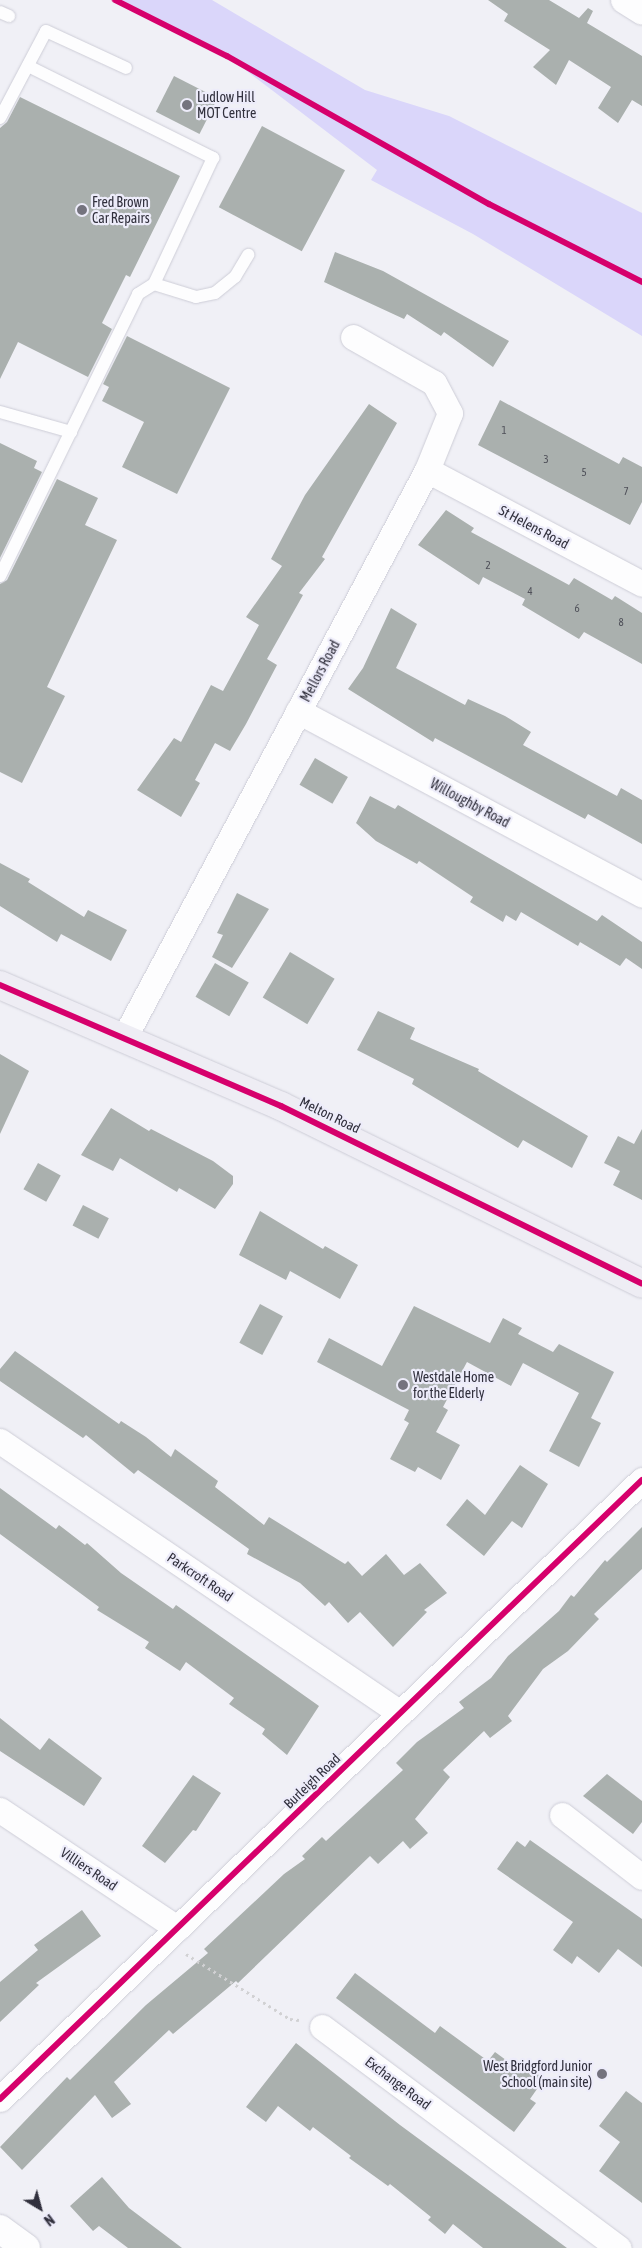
<!DOCTYPE html>
<html>
<head>
<meta charset="utf-8">
<style>
  body { margin:0 }
  #map { position:relative; width:642px; height:2248px; overflow:hidden; background:#f0f0f6; font-family:"Asap Condensed",sans-serif }
  div>[style] { position:absolute }
  [style*='--x'] { left:calc(var(--x)*1px); top:calc(var(--y)*1px); width:calc(var(--w)*1px); rotate:calc(var(--a)*1deg) }
  .green>* { inset:0; background:#dad6fa }
  .building>* { inset:0; background:#aab0ae; transform-origin:0 0 }
  .path>* { height:3px; margin-top:-1.5px; transform-origin:0; background:repeating-linear-gradient(90deg,#d1d1d3 0 2.5px,transparent 0 6.5px) }
  .roads { filter:drop-shadow(0 0 1px #cdcdd7) drop-shadow(0 0 1px #cdcdd7) }
  .service>* { height:12px; margin:-6px; padding:0 6px; transform-origin:6px; border-radius:6px; background:#fdfdfe }
  .minor>* { height:25px; margin:-12.5px; padding:0 12.5px; transform-origin:12.5px; border-radius:12.5px; background:#fdfdfe }
  .tertiary>* { height:28px; margin:-14px; padding:0 14px; transform-origin:14px; border-radius:14px; background:#fdfdfe }
  .primary>* { height:28px; margin:-14px; padding:0 14px; transform-origin:14px; border-radius:14px; background:#eeedf4 }
  .cycleway>* { height:6px; margin:-3px; padding:0 3px; transform-origin:3px; border-radius:3px; background:#d6006c }
  .dots>* { width:14px; height:14px; translate:-50% -50%; box-sizing:border-box; border:2px solid #edecfa; border-radius:50% }
  span { translate:-50% -50%; white-space:nowrap; text-align:center; line-height:1.15; -webkit-text-stroke:4.5px #edecfa; paint-order:stroke }
  .number-label { font-size:11px; color:#4f5059 }
  .number-label span { -webkit-text-stroke-width:0 }
  .poi-label { font-size:14px; color:#31303d }
  .left { translate:0 -50%; text-align:left }
  .right { translate:-100% -50%; text-align:right }
  .street-label { font-size:14px; color:#31303d }
  .north { position:absolute; left:15px; top:2183px; width:50px; height:50px; -webkit-text-stroke:4px #edecfa; paint-order:stroke; rotate:143deg; font-size:14px; font-weight:700; line-height:20px; text-align:center; color:#31303d }
  .north::after { content:''; display:block; margin:auto; width:18px; height:22px; background:#31303d; clip-path:polygon(50% 0,100% 100%,50% 72%,0 100%) }
</style>
</head>
<body>
<div id="map">
  <div class="green">
    <div style="clip-path:polygon(119px 0,212px 0,365px 90px,449px 116px,642px 213px,642px 336px,473px 234px,371px 180px,377px 170px,227px 56px)"></div>
  </div>
  <div class="building">
    <div style="clip-path:polygon(488px 0,549px 0,579px 18px,588px 8px,593px 11px,587px 23px,642px 56px,642px 106px,632px 100px,618px 123px,598px 108px,611px 87px,569px 60px,556px 85px,533px 67px,550px 50px,504px 21px,508px 14px)"></div>
    <div style="left:174px;top:76px;width:49px;height:40px;rotate:27deg"></div>
    <div style="clip-path:polygon(20px 97px,180px 176px,130px 277px,126px 275px,102px 323px,112px 329px,88px 377px,18px 342px,0 379px,0 128px,7px 122px)"></div>
    <div style="left:262px;top:126px;width:94px;height:92px;rotate:28deg"></div>
    <div style="clip-path:polygon(335px 252px,383px 271px,509px 341px,493px 367px,444px 332px,441px 336px,407px 314px,404px 319px,324px 282px)"></div>
    <div style="clip-path:polygon(127px 336px,230px 388px,177px 494px,122px 467px,144px 422px,102px 401px,109px 387px,103px 384px)"></div>
    <div style="clip-path:polygon(500px 400px,619px 464px,623px 457px,642px 467px,642px 502px,630px 525px,478px 445px)"></div>
    <div style="clip-path:polygon(369px 404px,397px 423px,322px 557px,325px 559px,299px 593px,303px 595px,267px 659px,277px 665px,246px 724px,230px 751px,215px 743px,195px 780px,200px 783px,181px 817px,137px 790px,174px 738px,181px 742px,211px 685px,223px 691px,259px 625px,246px 617px,282px 566px,271px 559px,305px 495px)"></div>
    <div style="clip-path:polygon(0 443px,37px 461px,34px 468px,42px 472px,0 558px)"></div>
    <div style="clip-path:polygon(57px 479px,98px 498px,85px 525px,117px 540px,47px 687px,65px 696px,22px 783px,0 772px,0 584px,7px 580px)"></div>
    <div style="clip-path:polygon(446px 510px,474px 528px,471px 532px,569px 585px,574px 578px,612px 600px,615px 596px,642px 613px,642px 664px,584px 632px,579px 639px,522px 605px,525px 599px,483px 577px,479px 585px,418px 545px)"></div>
    <div style="clip-path:polygon(391px 608px,417px 624px,396px 668px,465px 705px,468px 699px,505px 716px,531px 732px,523px 745px,617px 796px,621px 788px,642px 800px,642px 844px,588px 814px,585px 819px,435px 738px,433px 742px,348px 689px,363px 668px)"></div>
    <div style="left:315px;top:758px;width:38px;height:31px;rotate:30deg"></div>
    <div style="clip-path:polygon(370px 796px,395px 809px,398px 805px,597px 921px,602px 915px,642px 942px,642px 969px,626px 958px,620px 966px,580px 942px,578px 946px,521px 912px,516px 921px,506px 915px,503px 922px,470px 902px,473px 897px,419px 861px,417px 864px,376px 841px,356px 823px)"></div>
    <div style="clip-path:polygon(0 863px,30px 879px,28px 882px,84px 917px,88px 910px,127px 930px,111px 961px,61px 934px,57px 942px,0 906px)"></div>
    <div style="clip-path:polygon(237px 893px,269px 909px,232px 968px,212px 957px,223px 935px,217px 933px)"></div>
    <div style="left:290px;top:952px;width:52px;height:53px;rotate:31deg"></div>
    <div style="left:215px;top:963px;width:39px;height:39px;rotate:30deg"></div>
    <div style="clip-path:polygon(378px 1011px,415px 1028px,410px 1039px,479px 1069px,478px 1071px,588px 1136px,572px 1168px,523px 1140px,518px 1148px,412px 1084px,414px 1079px,357px 1050px)"></div>
    <div style="clip-path:polygon(0 1054px,29px 1071px,0 1134px)"></div>
    <div style="clip-path:polygon(111px 1108px,149px 1131px,151px 1129px,213px 1161px,233px 1176px,233px 1184px,215px 1209px,179px 1188px,177px 1192px,120px 1158px,113px 1171px,81px 1155px)"></div>
    <div style="clip-path:polygon(642px 1129px,642px 1200px,613px 1185px,620px 1171px,604px 1163px,618px 1136px,634px 1144px)"></div>
    <div style="left:38px;top:1163px;width:26px;height:30px;rotate:29deg"></div>
    <div style="left:83px;top:1205px;width:29px;height:23px;rotate:27deg"></div>
    <div style="clip-path:polygon(260px 1211px,323px 1249px,325px 1246px,358px 1265px,340px 1299px,290px 1271px,286px 1280px,239px 1255px)"></div>
    <div style="left:260px;top:1304px;width:26px;height:44px;rotate:28deg"></div>
    <div style="clip-path:polygon(414px 1306px,490px 1343px,503px 1318px,522px 1328px,518px 1334px,553px 1352px,559px 1344px,614px 1372px,591px 1418px,601px 1423px,579px 1467px,549px 1451px,579px 1393px,523px 1363px,511px 1386px,467px 1362px,443px 1407px,448px 1410px,436px 1432px,460px 1445px,441px 1480px,418px 1467px,415px 1472px,390px 1459px,409px 1423px,404px 1420px,409px 1410px,317px 1362px,329px 1338px,382px 1366px)"></div>
    <div style="clip-path:polygon(15px 1351px,119px 1424px,121px 1421px,146px 1437px,171px 1457px,175px 1449px,218px 1481px,215px 1487px,264px 1525px,269px 1517px,345px 1564px,348px 1561px,362px 1576px,386px 1554px,404px 1575px,420px 1563px,447px 1593px,424px 1610px,427px 1612px,393px 1647px,360px 1612px,348px 1623px,329px 1602px,325px 1606px,300px 1583px,247px 1554px,249px 1549px,138px 1470px,134px 1474px,86px 1435px,83px 1438px,0 1381px,0 1369px)"></div>
    <div style="clip-path:polygon(520px 1465px,548px 1484px,522px 1528px,512px 1521px,484px 1556px,446px 1525px,467px 1499px,485px 1515px)"></div>
    <div style="clip-path:polygon(0 1488px,56px 1529px,59px 1525px,85px 1545px,87px 1543px,121px 1573px,173px 1609px,176px 1605px,319px 1706px,287px 1755px,262px 1734px,265px 1729px,229px 1704px,234px 1698px,186px 1662px,180px 1671px,145px 1648px,149px 1642px,97px 1610px,99px 1607px,0 1534px)"></div>
    <div style="clip-path:polygon(642px 1527px,642px 1569px,594px 1614px,599px 1619px,568px 1651px,543px 1669px,508px 1716px,512px 1721px,490px 1738px,484px 1731px,443px 1770px,450px 1777px,415px 1819px,428px 1833px,410px 1849px,403px 1841px,378px 1864px,370px 1856px,238px 1983px,236px 1981px,173px 2034px,169px 2030px,114px 2082px,131px 2104px,112px 2118px,95px 2095px,22px 2170px,0 2147px,67px 2077px,70px 2080px,146px 2005px,208px 1953px,204px 1949px,284px 1874px,305px 1859px,302px 1856px,322px 1837px,326px 1841px,403px 1770px,396px 1763px,417px 1742px,464px 1708px,459px 1702px,491px 1678px,508px 1656px,559px 1611px,571px 1595px,574px 1597px,605px 1560px,607px 1562px)"></div>
    <div style="clip-path:polygon(0 1718px,40px 1750px,49px 1738px,102px 1778px,84px 1806px,0 1751px)"></div>
    <div style="clip-path:polygon(607px 1774px,642px 1801px,642px 1822px,633px 1834px,583px 1796px)"></div>
    <div style="clip-path:polygon(193px 1775px,221px 1793px,196px 1831px,193px 1830px,165px 1863px,142px 1846px)"></div>
    <div style="clip-path:polygon(530px 1840px,642px 1919px,642px 1967px,618px 1949px,599px 1973px,577px 1956px,572px 1964px,553px 1950px,573px 1922px,497px 1869px,517px 1841px,525px 1847px)"></div>
    <div style="clip-path:polygon(82px 1910px,101px 1936px,36px 1983px,39px 1985px,0 2022px,0 1982px,38px 1950px,34px 1945px)"></div>
    <div style="clip-path:polygon(355px 1973px,435px 2033px,440px 2026px,488px 2061px,495px 2052px,522px 2072px,527px 2066px,544px 2079px,530px 2099px,536px 2103px,514px 2132px,336px 1998px)"></div>
    <div style="clip-path:polygon(296px 2043px,400px 2125px,567px 2248px,483px 2248px,453px 2224px,445px 2234px,428px 2220px,431px 2217px,390px 2184px,388px 2186px,349px 2158px,351px 2156px,313px 2127px,310px 2131px,278px 2106px,266px 2122px,246px 2107px)"></div>
    <div style="clip-path:polygon(626px 2091px,642px 2103px,642px 2203px,599px 2171px,620px 2142px,599px 2126px)"></div>
    <div style="clip-path:polygon(102px 2177px,129px 2208px,182px 2248px,128px 2248px,99px 2226px,93px 2231px,70px 2206px)"></div>
  </div>
  <div class="path">
    <div style="--x:186;--y:1954;--w:123;--a:32"></div>
    <div style="--x:290;--y:2019;--w:9;--a:6"></div>
  </div>
  <div class="roads">
    <div class="service">
      <div style="--x:0;--y:12;--w:10;--a:24"></div>
      <div style="--x:28;--y:66;--w:207;--a:26.4"></div>
      <div style="--x:213;--y:158;--w:139;--a:115.1"></div>
      <div style="--x:0;--y:118;--w:98;--a:-62.1"></div>
      <div style="--x:46;--y:31;--w:88;--a:24.8"></div>
      <div style="--x:0;--y:412;--w:74;--a:15.7"></div>
      <div style="--x:0;--y:576;--w:314;--a:-63.9"></div>
      <div style="--x:138;--y:294;--w:19;--a:-32"></div>
      <div style="--x:154;--y:284;--w:44;--a:17.2"></div>
      <div style="--x:196;--y:297;--w:19;--a:-12"></div>
      <div style="--x:215;--y:293;--w:26;--a:-39"></div>
      <div style="--x:235;--y:277;--w:26;--a:-59"></div>
    </div>
    <div class="minor">
      <div style="--x:623;--y:0;--w:22;--a:32"></div>
      <div style="--x:427;--y:470;--w:243;--a:27.9"></div>
      <div style="--x:298;--y:711;--w:390;--a:28.1"></div>
      <div style="--x:124;--y:1038;--w:644;--a:-61.92"></div>
      <div style="--x:427;--y:470;--w:61;--a:-68"></div>
      <div style="--x:450;--y:413;--w:34;--a:-118"></div>
      <div style="--x:434;--y:383;--w:93;--a:-150.4"></div>
      <div style="--x:0;--y:1441;--w:484;--a:34.2"></div>
      <div style="--x:0;--y:1810;--w:213;--a:33.7"></div>
      <div style="--x:562;--y:1815;--w:101;--a:37.8"></div>
      <div style="--x:322;--y:2027;--w:370;--a:36.7"></div>
      <div style="--x:0;--y:2099;--w:892;--a:-43.96"></div>
    </div>
    <div class="tertiary">
      <div style="--x:0;--y:2229;--w:32;--a:36"></div>
    </div>
    <div class="primary">
      <div style="--x:0;--y:985;--w:306;--a:23.3"></div>
      <div style="--x:281;--y:1106;--w:402;--a:26.2"></div>
    </div>
  </div>
  <div class="cycleway">
    <div style="--x:115;--y:0;--w:125;--a:26.6"></div>
    <div style="--x:227;--y:56;--w:301;--a:29.5"></div>
    <div style="--x:489;--y:204;--w:172;--a:27"></div>
    <div style="--x:0;--y:985;--w:306;--a:23.3"></div>
    <div style="--x:281;--y:1106;--w:402;--a:26.2"></div>
    <div style="--x:0;--y:2099;--w:892;--a:-43.96"></div>
  </div>
  <div class="dots">
    <div style="left:187px;top:105px;background:#74737e"></div>
    <div style="left:82px;top:210px;background:#74737e"></div>
    <div style="left:403px;top:1385px;background:#74737e"></div>
    <div style="left:602px;top:2074px;background:#74737e"></div>
  </div>
  <div class="number-label">
    <span style="left:504px;top:430px">1</span>
    <span style="left:546px;top:459px">3</span>
    <span style="left:584px;top:472px">5</span>
    <span style="left:626px;top:491px">7</span>
    <span style="left:488px;top:565px">2</span>
    <span style="left:530px;top:591px">4</span>
    <span style="left:577px;top:608px">6</span>
    <span style="left:621px;top:622px">8</span>
  </div>
  <div class="poi-label">
    <span class="left" style="left:197px;top:105px">Ludlow Hill<br>MOT Centre</span>
    <span class="left" style="left:92px;top:210px">Fred Brown<br>Car Repairs</span>
    <span class="left" style="left:413px;top:1385px">Westdale Home<br>for the Elderly</span>
    <span class="right" style="left:592px;top:2074px">West Bridgford Junior<br>School (main site)</span>
  </div>
  <div class="street-label">
    <span style="left:534px;top:527px;rotate:28deg">St Helens Road</span>
    <span style="left:320px;top:671px;rotate:-62deg">Mellors Road</span>
    <span style="left:470px;top:803px;rotate:28deg">Willoughby Road</span>
    <span style="left:330px;top:1115px;rotate:26deg">Melton Road</span>
    <span style="left:200px;top:1577px;rotate:34deg">Parkcroft Road</span>
    <span style="left:312px;top:1781px;rotate:-44deg">Burleigh Road</span>
    <span style="left:89px;top:1869px;rotate:34deg">Villiers Road</span>
    <span style="left:398px;top:2083px;rotate:37deg">Exchange Road</span>
  </div>
  <div class="north">N</div>
</div>
</body>
</html>
